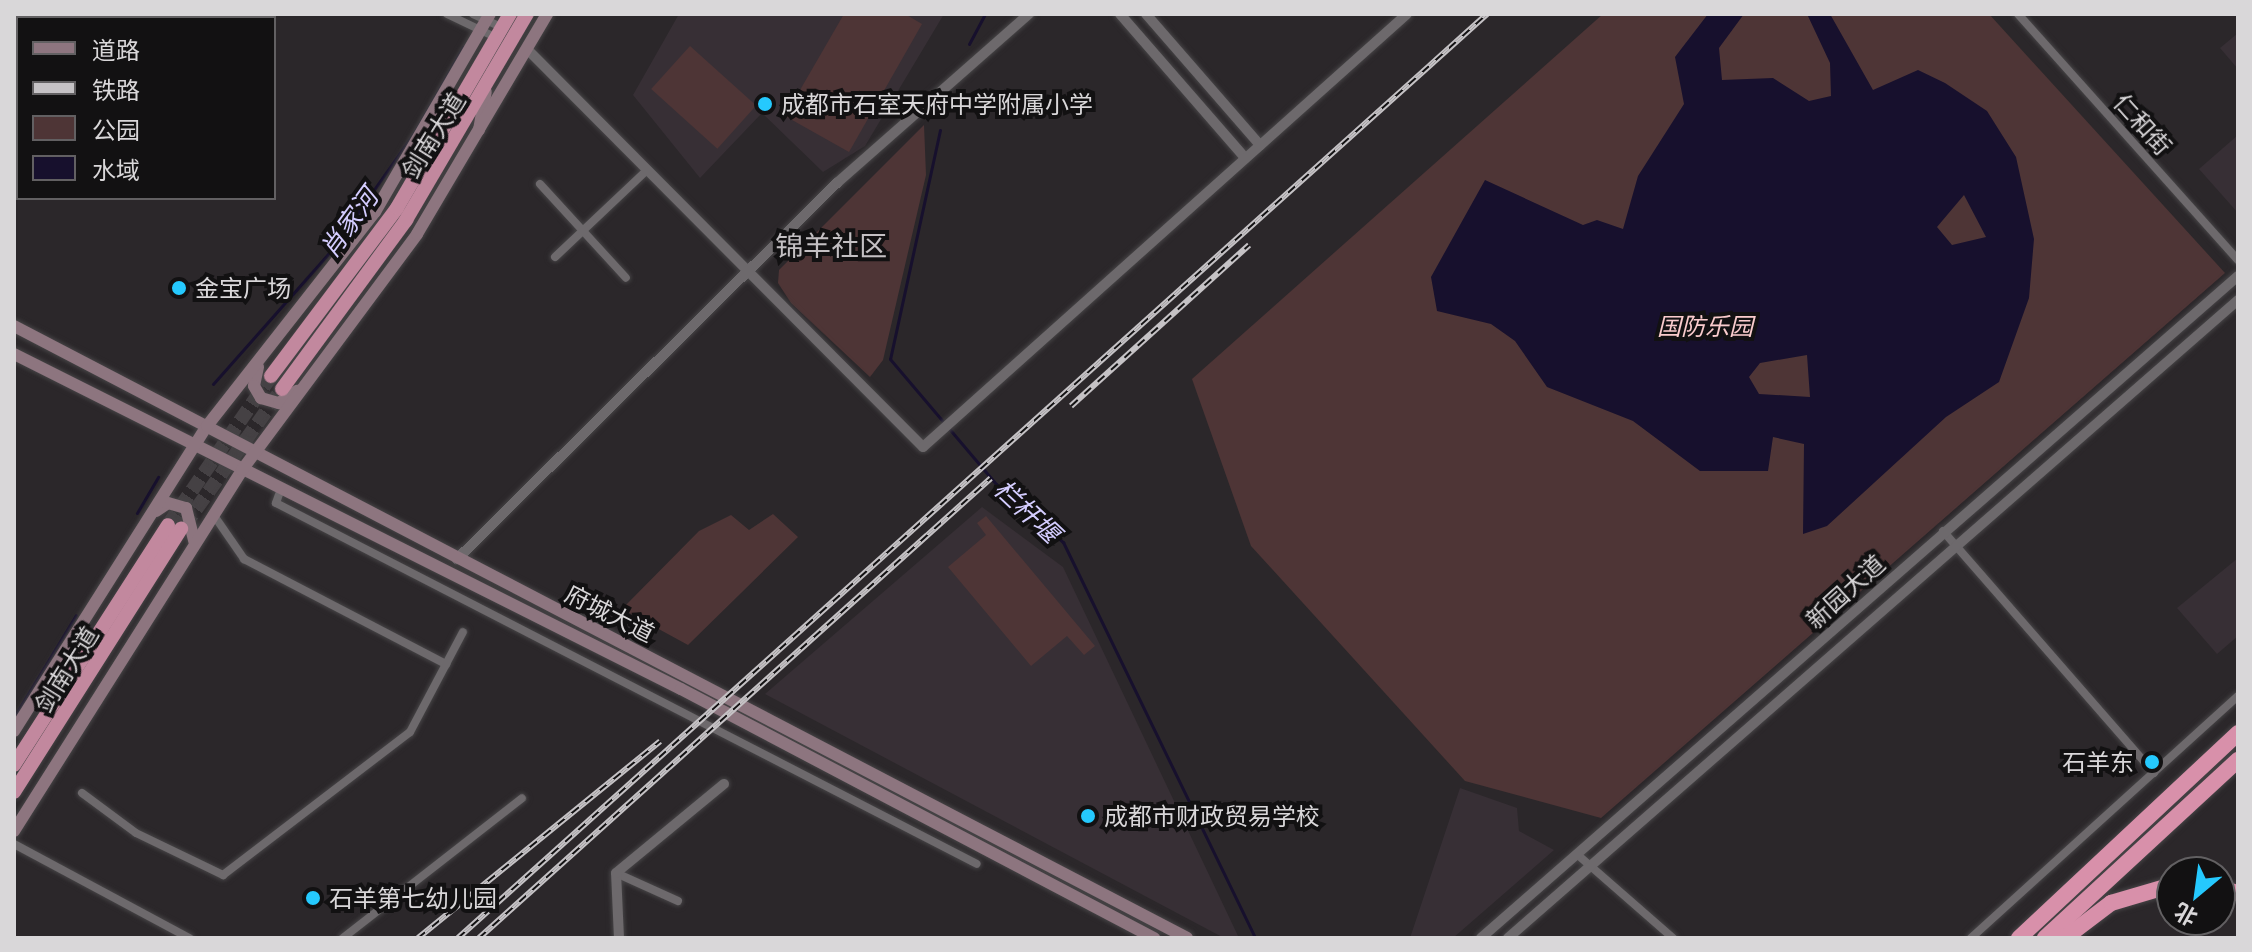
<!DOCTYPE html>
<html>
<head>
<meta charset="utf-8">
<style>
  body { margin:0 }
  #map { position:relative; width:2252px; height:952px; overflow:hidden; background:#2b272a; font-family:"Noto Serif","Noto Sans SC",serif }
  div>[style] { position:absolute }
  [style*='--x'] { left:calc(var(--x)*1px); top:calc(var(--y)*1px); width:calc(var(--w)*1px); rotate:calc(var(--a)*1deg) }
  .built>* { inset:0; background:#372f35 }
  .green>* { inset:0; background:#4e3536; transform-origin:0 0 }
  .water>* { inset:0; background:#17102d }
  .stream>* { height:3px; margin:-1.5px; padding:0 1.5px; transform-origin:1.5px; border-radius:1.5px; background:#17102d }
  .trunk-tunnel>* { height:14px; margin-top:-7px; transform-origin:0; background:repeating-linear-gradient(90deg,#454144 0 14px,transparent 0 21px) }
  .roads { filter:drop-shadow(0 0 2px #464446) drop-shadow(0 0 2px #464446) }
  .minor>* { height:8px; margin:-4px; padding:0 4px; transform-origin:4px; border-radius:4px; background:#6d696c }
  .tertiary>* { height:10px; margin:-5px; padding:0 5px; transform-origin:5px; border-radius:5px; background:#6d696c }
  .secondary>* { height:12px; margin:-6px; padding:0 6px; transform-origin:6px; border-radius:6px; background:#8d757f }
  .trunk>* { height:14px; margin:-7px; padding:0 7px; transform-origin:7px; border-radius:7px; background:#c2889e }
  .motorway>* { height:16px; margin:-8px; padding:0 8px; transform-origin:8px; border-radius:8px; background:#d890aa }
  .rail>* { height:6px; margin-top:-3px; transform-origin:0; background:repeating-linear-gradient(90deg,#121112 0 9px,#c5c2c5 0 18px); box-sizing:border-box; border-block:2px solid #c5c2c5 }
  .dots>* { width:22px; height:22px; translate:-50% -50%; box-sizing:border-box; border:4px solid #121112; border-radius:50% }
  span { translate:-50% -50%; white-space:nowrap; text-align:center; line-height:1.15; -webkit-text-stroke:8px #121112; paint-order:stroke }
  .poi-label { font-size:24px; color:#d9d7d9 }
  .left { translate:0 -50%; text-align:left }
  .right { translate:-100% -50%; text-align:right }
  .street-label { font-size:24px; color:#d9d7d9 }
  .park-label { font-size:24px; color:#facccd; font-style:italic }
  .water-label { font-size:26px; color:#d4cdff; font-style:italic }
  .quarter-label { font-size:28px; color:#c4c0c3 }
  .frame { position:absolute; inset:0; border:16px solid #d9d7d9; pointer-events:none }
  .legend { position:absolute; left:16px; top:16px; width:260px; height:184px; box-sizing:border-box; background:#121112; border:2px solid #626062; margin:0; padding:10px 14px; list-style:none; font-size:24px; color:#d9d7d9 }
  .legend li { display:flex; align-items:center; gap:16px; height:40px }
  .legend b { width:40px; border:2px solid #626062 }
  .north { position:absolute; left:2156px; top:856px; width:80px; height:80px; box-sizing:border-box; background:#121112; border:2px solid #626062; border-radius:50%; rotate:209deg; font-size:22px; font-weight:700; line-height:32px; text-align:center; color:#d9d7d9 }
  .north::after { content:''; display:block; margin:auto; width:28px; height:36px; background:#25c9fe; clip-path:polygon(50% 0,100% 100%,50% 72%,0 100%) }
</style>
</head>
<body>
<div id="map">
  <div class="built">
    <div style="clip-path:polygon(679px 14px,944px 14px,865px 146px,823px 172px,762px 113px,700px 178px,633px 95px)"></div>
    <div style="clip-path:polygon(2238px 33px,2238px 69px,2220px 48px)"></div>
    <div style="clip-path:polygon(2238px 135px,2238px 213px,2199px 169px)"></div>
    <div style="clip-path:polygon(982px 507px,1063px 567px,1239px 938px,1224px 938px,765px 694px)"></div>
    <div style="clip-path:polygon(2238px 558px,2238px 636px,2217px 654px,2177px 608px)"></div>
    <div style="clip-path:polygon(1460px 788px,1517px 808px,1519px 831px,1554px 850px,1453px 938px,1410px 938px)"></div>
  </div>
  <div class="green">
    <div style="clip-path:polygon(844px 14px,905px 14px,922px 24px,849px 152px,785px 116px)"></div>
    <div style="clip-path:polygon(1603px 14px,1989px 14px,2225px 273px,1601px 818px,1465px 781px,1251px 546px,1192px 379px)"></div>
    <div style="left:690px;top:46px;width:89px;height:58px;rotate:42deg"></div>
    <div style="clip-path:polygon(924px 125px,926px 175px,883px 360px,870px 377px,791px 303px,778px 283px,779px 270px)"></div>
    <div style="clip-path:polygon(773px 514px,798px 537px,688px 645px,622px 609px,699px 531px,731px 515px,749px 530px)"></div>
    <div style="clip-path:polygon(986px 516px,1095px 646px,1084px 655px,1067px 636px,1031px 666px,948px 567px,986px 535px,977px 523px)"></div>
  </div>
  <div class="water">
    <div style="clip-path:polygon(evenodd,1708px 14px,1744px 14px,1719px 48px,1722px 80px,1773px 78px,1809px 101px,1831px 96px,1830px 63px,1807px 14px,1830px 14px,1873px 90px,1918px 70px,1945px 83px,1987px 111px,2016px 157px,2034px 239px,2029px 298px,1999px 382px,1946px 417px,1827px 526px,1803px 534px,1804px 444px,1773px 437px,1768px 471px,1700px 471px,1633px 421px,1547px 387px,1515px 341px,1491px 324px,1437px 311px,1431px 277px,1485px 180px,1583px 225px,1597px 220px,1623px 229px,1638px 176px,1684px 104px,1675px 57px,1708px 14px,1964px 195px,1986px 237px,1952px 245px,1937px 227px,1964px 195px,1708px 14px,1807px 355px,1810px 397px,1759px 394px,1749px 377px,1760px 363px,1807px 355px)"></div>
  </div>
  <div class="stream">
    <div style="--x:969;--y:44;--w:34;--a:-62"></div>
    <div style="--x:940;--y:130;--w:234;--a:102.3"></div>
    <div style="--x:890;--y:359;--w:164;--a:49.7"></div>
    <div style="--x:996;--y:484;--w:89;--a:40.9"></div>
    <div style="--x:1063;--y:542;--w:440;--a:64.1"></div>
    <div style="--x:213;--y:384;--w:175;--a:-48.5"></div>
    <div style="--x:329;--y:253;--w:147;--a:-54.7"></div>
    <div style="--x:414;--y:133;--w:99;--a:-60.3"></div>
    <div style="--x:137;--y:513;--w:42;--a:-59.7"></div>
    <div style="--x:14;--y:717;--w:119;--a:-58.7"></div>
  </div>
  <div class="trunk-tunnel">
    <div style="--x:168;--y:525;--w:181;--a:-55.3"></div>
    <div style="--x:184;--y:526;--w:168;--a:-54.4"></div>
  </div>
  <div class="roads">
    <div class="minor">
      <div style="--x:447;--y:14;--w:55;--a:25.6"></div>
      <div style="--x:473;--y:14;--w:33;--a:25"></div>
      <div style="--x:2018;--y:14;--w:330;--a:48.2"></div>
      <div style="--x:540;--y:184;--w:127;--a:47.5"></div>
      <div style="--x:555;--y:257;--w:124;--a:-43.4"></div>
      <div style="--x:281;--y:489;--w:15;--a:110"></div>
      <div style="--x:276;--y:503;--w:788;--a:27.25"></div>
      <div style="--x:213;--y:514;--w:55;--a:55.4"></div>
      <div style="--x:244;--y:559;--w:228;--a:27.5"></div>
      <div style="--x:1943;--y:531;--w:321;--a:48.9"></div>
      <div style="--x:82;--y:793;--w:67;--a:36.5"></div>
      <div style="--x:136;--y:833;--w:97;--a:25.8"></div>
      <div style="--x:223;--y:875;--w:235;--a:-37.4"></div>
      <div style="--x:410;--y:732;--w:113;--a:-62.1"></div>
      <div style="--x:14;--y:844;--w:199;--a:28.2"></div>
      <div style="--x:1579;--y:856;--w:125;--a:41.1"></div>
      <div style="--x:616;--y:873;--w:68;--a:24.3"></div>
      <div style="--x:343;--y:938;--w:227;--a:-38"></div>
      <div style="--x:1971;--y:938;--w:360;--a:-42.2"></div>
    </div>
    <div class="tertiary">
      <div style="--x:1120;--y:14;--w:191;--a:49"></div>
      <div style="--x:1146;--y:14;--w:174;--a:49"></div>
      <div style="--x:528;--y:50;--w:560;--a:45.14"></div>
      <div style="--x:923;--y:447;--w:649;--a:-41.82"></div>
      <div style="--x:457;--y:559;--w:535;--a:-44.7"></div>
      <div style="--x:837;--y:183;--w:256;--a:-41.4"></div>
      <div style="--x:619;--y:938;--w:65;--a:-92.6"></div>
      <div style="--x:616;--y:873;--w:140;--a:-39.5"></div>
      <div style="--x:1481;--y:938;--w:1006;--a:-41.17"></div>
      <div style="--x:1508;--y:938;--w:970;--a:-41.15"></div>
    </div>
    <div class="secondary">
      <div style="--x:479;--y:130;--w:39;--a:-80"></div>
      <div style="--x:14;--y:326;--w:1323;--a:27.55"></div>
      <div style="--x:14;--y:354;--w:746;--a:26.67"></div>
      <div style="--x:681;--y:689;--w:535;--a:27.76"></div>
      <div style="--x:258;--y:367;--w:19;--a:102"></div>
      <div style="--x:254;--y:386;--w:14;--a:60"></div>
      <div style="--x:261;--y:398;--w:19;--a:16"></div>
      <div style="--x:279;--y:403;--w:22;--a:-34"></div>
      <div style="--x:156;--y:511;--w:14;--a:-34"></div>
      <div style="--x:168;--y:503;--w:19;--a:16"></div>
      <div style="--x:186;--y:508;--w:34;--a:76"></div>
      <div style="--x:14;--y:731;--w:361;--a:-57.7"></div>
      <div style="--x:207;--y:426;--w:272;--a:-51.9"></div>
      <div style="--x:375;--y:212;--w:229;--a:-59.9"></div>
      <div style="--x:14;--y:831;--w:427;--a:-57.7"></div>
      <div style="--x:242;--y:470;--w:294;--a:-53.4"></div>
      <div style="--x:417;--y:234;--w:256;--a:-59.4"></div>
    </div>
    <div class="trunk">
      <div style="--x:271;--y:376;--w:210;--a:-53.1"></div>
      <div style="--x:397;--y:208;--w:225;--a:-59.8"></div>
      <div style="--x:282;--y:389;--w:210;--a:-53.7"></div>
      <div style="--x:406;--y:220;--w:239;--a:-59.6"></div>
      <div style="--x:14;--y:765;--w:285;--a:-57.3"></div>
      <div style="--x:14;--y:792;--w:312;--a:-57.6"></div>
    </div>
    <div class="motorway">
      <div style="--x:2220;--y:888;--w:19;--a:16"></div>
      <div style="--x:2019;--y:938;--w:300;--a:-43.1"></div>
      <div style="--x:2045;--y:938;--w:263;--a:-42.7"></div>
      <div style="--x:2065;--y:938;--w:58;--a:-37.3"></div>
      <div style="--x:2111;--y:903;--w:64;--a:-16.4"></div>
    </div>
  </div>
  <div class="rail">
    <div style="--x:1071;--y:406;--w:240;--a:-42.1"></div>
    <div style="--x:418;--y:938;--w:312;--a:-39.1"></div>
    <div style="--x:458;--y:938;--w:1383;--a:-41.92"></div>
    <div style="--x:479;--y:938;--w:688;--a:-41.94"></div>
  </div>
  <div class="dots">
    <div style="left:765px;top:104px;background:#25c9fe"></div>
    <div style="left:179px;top:288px;background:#25c9fe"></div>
    <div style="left:2152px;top:762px;background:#25c9fe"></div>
    <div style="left:1088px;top:816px;background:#25c9fe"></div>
    <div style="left:313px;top:898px;background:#25c9fe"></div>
  </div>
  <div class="poi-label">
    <span class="left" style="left:781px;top:104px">成都市石室天府中学附属小学</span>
    <span class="left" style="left:195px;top:288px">金宝广场</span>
    <span class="right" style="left:2134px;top:762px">石羊东</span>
    <span class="left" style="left:1104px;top:816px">成都市财政贸易学校</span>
    <span class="left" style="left:329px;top:898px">石羊第七幼儿园</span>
  </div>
  <div class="street-label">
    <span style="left:2143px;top:124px;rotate:48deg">仁和街</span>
    <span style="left:433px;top:135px;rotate:-58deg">剑南大道</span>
    <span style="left:1845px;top:591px;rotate:-42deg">新园大道</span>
    <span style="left:610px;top:613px;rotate:27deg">府城大道</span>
    <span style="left:66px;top:669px;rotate:-58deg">剑南大道</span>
  </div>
  <div class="park-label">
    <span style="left:1705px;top:326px">国防乐园</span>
  </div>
  <div class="water-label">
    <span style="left:349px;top:223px;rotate:-54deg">肖家河</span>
    <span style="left:1027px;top:511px;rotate:43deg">栏杆堰</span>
  </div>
  <div class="quarter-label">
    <span style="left:831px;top:245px">锦羊社区</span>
  </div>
  <div class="frame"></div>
  <ul class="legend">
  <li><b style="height:10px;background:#8d757f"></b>道路</li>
  <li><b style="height:10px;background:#c5c2c5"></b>铁路</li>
  <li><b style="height:22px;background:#4e3536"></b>公园</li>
  <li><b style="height:22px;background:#17102d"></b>水域</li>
  </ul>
  <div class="north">北</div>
</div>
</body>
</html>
